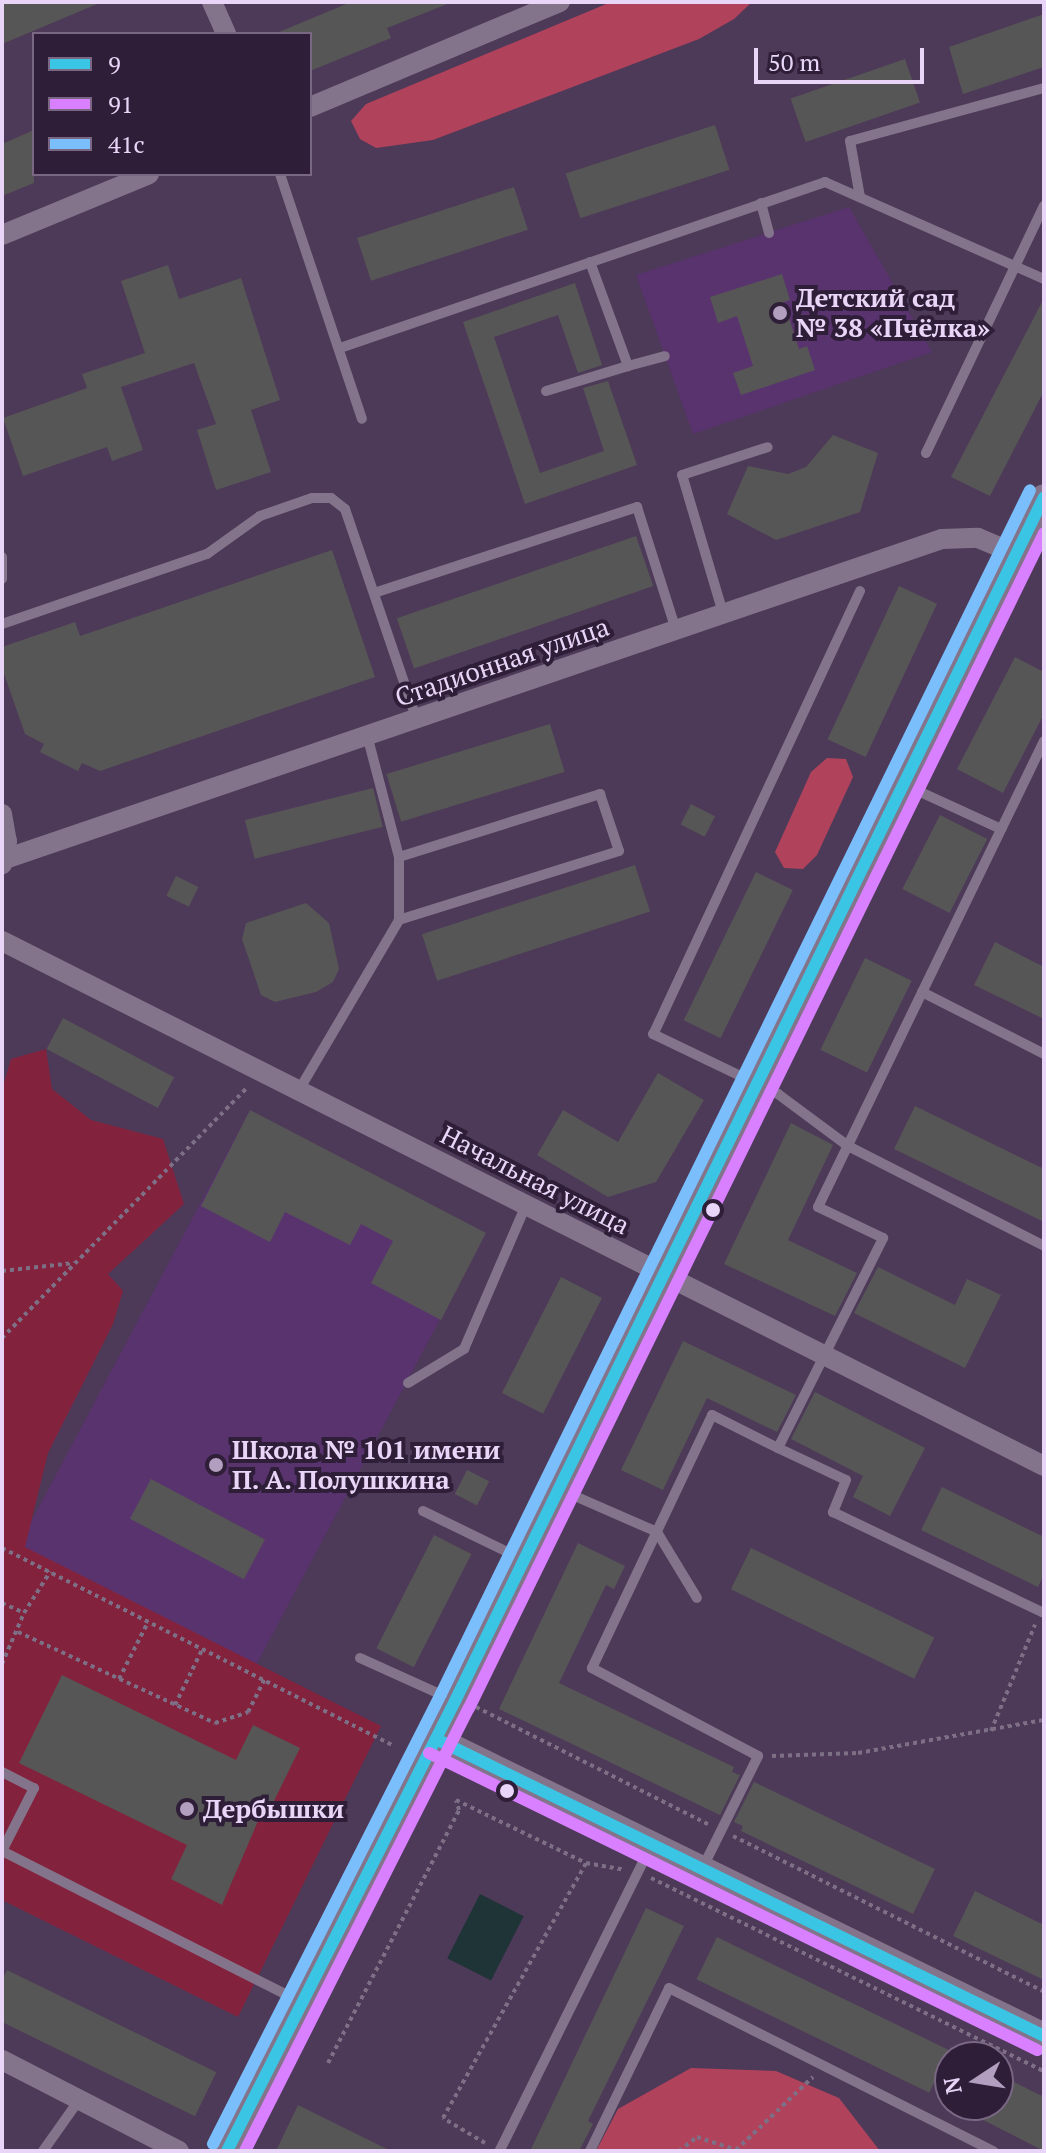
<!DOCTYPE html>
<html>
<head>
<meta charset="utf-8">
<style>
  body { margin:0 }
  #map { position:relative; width:1046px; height:2153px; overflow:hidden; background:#4d3958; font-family:"PT Serif",serif }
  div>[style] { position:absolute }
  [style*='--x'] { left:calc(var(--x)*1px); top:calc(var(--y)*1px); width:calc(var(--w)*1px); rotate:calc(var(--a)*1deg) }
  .built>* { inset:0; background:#59336e; transform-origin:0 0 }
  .green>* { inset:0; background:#83223d }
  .forest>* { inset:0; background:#b0435b }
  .water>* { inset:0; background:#1f3436; transform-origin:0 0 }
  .building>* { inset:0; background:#575656; transform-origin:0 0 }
  .path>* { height:4px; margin-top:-2px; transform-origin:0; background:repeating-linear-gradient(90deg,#7d7086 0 4px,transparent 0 8px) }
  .service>* { height:10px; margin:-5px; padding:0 5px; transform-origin:5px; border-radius:5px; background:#83748b }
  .minor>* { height:20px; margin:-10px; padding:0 10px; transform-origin:10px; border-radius:10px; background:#83748b }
  .tertiary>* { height:26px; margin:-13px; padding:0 13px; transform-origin:13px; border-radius:13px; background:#83748b }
  .bus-1>* { height:12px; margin:-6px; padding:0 6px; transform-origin:6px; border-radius:6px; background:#3ac5e4 }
  .bus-2>* { height:12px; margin:-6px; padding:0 6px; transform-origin:6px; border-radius:6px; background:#d880ff }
  .bus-3>* { height:12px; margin:-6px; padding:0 6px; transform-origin:6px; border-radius:6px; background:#7abffc }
  .dots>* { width:22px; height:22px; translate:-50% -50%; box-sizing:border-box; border:4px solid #2e1e38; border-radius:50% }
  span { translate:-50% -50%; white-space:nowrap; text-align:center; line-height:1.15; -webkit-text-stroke:8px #2e1e38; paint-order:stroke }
  .poi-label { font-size:26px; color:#e9d5f7; font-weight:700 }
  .left { translate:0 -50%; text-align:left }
  .street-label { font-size:26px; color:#e9d5f7 }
  .frame { position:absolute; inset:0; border:4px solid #e9d5f7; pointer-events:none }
  .legend { position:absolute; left:32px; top:32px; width:280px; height:144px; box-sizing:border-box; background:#2e1e38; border:2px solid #796784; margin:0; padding:10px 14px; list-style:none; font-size:24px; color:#e9d5f7 }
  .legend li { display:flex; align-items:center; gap:16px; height:40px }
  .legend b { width:40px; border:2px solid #796784 }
  .north { position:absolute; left:934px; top:2041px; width:80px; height:80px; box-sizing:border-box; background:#2e1e38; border:2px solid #796784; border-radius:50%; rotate:258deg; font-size:22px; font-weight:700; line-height:32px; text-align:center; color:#e9d5f7 }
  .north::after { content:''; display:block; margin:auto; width:28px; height:36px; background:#b29ebf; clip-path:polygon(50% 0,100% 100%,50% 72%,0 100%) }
  .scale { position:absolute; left:754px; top:48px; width:170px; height:36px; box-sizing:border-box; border:4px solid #e9d5f7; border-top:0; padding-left:10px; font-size:24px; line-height:28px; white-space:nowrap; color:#e9d5f7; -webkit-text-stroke:6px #2e1e38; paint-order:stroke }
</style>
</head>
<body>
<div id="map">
  <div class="built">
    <div style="clip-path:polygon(849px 207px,932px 352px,693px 434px,636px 275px)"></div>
    <div style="left:250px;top:1110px;width:266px;height:492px;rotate:28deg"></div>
  </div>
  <div class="green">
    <div style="clip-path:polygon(46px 1049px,52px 1089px,91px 1120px,163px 1139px,184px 1204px,108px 1274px,123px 1291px,113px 1324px,48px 1453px,25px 1547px,381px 1726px,238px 2017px,2px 1900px,2px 1090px,11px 1059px)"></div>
  </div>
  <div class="forest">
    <div style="clip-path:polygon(611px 2px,752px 2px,734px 19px,699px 39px,433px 140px,376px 148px,360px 139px,351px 121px,366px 104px)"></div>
    <div style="clip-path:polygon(827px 758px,846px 759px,853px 777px,817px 855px,803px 869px,784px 868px,775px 852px,811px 772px)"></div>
    <div style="clip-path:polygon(691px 2068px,776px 2071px,839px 2098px,880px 2151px,596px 2151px,618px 2109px)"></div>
  </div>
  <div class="water">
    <div style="left:480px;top:1894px;width:49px;height:72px;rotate:27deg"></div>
  </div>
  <div class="building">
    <div style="clip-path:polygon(2px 2px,102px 2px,2px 44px)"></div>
    <div style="clip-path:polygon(351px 2px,450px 2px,450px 3px,387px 28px,391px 38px,310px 71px,310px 34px,274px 34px)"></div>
    <div style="clip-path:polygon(1044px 14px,1044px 67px,963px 94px,949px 47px)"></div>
    <div style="left:905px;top:59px;width:46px;height:121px;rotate:71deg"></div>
    <div style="left:715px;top:125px;width:47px;height:157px;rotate:72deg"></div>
    <div style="clip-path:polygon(34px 130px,34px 183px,2px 196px,2px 144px)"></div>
    <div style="left:514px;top:187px;width:45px;height:165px;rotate:72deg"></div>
    <div style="clip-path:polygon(168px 265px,179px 299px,241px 278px,280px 400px,251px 410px,271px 472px,216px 490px,197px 430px,216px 424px,194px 363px,121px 387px,143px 450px,112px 461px,107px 447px,23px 476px,3px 418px,87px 388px,82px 374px,145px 353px,121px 281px)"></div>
    <div style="clip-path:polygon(782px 274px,790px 300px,784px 302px,799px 349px,807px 346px,815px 370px,741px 395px,733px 373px,753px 366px,737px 316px,718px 323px,710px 297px)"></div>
    <div style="clip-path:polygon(575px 283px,602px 365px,578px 373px,558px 315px,494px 337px,540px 473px,604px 451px,583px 388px,608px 381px,637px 465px,525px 504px,463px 322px)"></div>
    <div style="clip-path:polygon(1044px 298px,1044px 391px,990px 496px,951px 477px)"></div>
    <div style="clip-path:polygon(833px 435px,878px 453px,860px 512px,776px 540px,727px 514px,748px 466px,788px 474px,806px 467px)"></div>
    <div style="left:636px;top:536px;width:53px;height:253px;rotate:71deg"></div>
    <div style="clip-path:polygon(332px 550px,375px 677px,100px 771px,82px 763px,78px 771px,40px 752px,44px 744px,25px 734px,2px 668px,2px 647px,75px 622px,80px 636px)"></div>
    <div style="left:899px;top:586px;width:42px;height:169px;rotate:25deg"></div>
    <div style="clip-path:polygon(1015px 657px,1044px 672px,1044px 714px,1003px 793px,957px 769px)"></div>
    <div style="left:550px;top:724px;width:50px;height:171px;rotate:73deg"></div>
    <div style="left:373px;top:788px;width:40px;height:132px;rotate:76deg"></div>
    <div style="left:691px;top:804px;width:27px;height:23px;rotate:27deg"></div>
    <div style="left:940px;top:815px;width:53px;height:83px;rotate:27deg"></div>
    <div style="left:635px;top:865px;width:49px;height:224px;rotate:72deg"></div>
    <div style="left:756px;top:872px;width:41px;height:165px;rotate:26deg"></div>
    <div style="left:176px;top:876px;width:25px;height:22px;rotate:26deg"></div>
    <div style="clip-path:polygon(306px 903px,329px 923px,339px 969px,333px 982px,316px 992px,275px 1002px,261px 995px,242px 939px,246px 923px)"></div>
    <div style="clip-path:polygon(995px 942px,1044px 967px,1044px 1019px,974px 985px)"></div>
    <div style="left:865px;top:958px;width:52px;height:102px;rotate:26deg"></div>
    <div style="left:63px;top:1018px;width:126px;height:35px;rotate:28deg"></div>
    <div style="clip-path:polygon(658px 1073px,704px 1100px,656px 1182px,608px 1197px,537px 1155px,563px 1110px,618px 1142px)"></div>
    <div style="clip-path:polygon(915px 1106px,1044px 1169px,1044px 1222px,894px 1149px)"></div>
    <div style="clip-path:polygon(250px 1110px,486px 1233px,441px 1320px,371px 1283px,393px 1241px,361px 1224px,350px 1245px,285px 1212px,270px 1242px,201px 1206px)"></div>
    <div style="clip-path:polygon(791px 1123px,833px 1145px,788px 1240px,857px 1273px,835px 1316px,724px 1264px)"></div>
    <div style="clip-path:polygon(878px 1267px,955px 1305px,967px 1279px,1001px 1295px,965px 1368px,854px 1313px)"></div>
    <div style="left:561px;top:1277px;width:46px;height:130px;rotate:27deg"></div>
    <div style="clip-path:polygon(683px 1341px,796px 1395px,777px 1432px,707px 1398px,663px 1490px,621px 1470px)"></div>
    <div style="clip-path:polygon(815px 1392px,925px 1448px,890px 1516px,853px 1497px,863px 1476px,791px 1439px)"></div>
    <div style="left:467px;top:1470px;width:25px;height:27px;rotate:27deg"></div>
    <div style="left:151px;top:1479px;width:129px;height:45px;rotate:28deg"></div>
    <div style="clip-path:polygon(942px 1487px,1044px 1537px,1044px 1574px,1038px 1587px,921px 1530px)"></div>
    <div style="left:434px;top:1535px;width:42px;height:127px;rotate:27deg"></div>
    <div style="clip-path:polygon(578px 1543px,625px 1566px,614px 1589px,606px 1585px,559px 1683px,734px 1767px,732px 1772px,740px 1775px,720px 1815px,499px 1709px)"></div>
    <div style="left:751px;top:1548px;width:204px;height:46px;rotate:26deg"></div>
    <div style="clip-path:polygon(62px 1675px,236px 1760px,253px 1725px,300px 1748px,273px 1803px,267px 1800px,222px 1905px,171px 1879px,187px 1845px,19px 1763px)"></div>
    <div style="clip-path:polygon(754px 1782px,935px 1869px,913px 1914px,741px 1831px,743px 1826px,734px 1822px)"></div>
    <div style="clip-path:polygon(975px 1891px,1044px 1925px,1044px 1980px,953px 1936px)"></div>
    <div style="clip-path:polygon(646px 1908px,684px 1926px,588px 2121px,593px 2124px,579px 2151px,530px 2151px)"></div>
    <div style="left:717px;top:1937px;width:259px;height:47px;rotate:26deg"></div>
    <div style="left:7px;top:1970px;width:233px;height:49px;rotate:26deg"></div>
    <div style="clip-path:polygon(998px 2074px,1044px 2097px,1044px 2151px,954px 2105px,998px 2105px)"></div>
    <div style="clip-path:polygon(298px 2105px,391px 2151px,276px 2151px)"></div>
  </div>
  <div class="path">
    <div style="--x:2;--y:1271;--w:72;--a:-6.3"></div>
    <div style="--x:2;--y:1338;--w:350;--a:-45.6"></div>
    <div style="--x:2;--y:1548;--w:437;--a:26.8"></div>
    <div style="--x:2;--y:1603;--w:24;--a:24"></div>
    <div style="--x:18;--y:1632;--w:217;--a:24.8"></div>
    <div style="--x:215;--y:1723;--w:35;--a:-18"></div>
    <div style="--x:248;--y:1712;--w:36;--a:-63"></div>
    <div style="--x:2;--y:1664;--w:56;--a:-66.7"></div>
    <div style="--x:24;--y:1613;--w:49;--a:-57.6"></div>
    <div style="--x:119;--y:1679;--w:64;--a:-63"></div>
    <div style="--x:175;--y:1705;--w:61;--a:-63.9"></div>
    <div style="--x:476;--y:1707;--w:260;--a:26.8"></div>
    <div style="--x:991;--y:1731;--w:115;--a:-67.5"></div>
    <div style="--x:772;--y:1756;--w:86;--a:-2"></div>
    <div style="--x:858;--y:1753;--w:189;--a:-10.1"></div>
    <div style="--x:456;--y:1800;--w:144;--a:25.9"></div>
    <div style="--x:586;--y:1863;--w:39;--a:10"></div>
    <div style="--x:733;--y:1836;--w:348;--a:26.6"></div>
    <div style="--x:651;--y:1878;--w:438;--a:26.2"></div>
    <div style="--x:328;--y:2063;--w:285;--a:-62.6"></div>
    <div style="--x:459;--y:1810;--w:10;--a:-107"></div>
    <div style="--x:485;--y:2143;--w:49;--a:-149.2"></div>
    <div style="--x:443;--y:2118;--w:292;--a:-60.7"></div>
    <div style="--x:736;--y:2150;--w:106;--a:-43.5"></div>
    <div style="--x:679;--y:2151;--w:23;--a:-38"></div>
    <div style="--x:697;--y:2137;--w:41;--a:18.4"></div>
  </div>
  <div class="service">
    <div style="--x:280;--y:174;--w:258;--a:71.5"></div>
    <div style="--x:860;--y:197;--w:57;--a:-100.1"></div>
    <div style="--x:850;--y:141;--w:201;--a:-15.3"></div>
    <div style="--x:761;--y:203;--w:31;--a:75"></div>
    <div style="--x:590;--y:262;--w:111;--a:69.9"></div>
    <div style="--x:628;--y:366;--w:38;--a:-15"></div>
    <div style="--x:340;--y:348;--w:513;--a:-18.89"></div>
    <div style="--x:825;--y:182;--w:240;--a:23.9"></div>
    <div style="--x:546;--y:391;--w:86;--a:-17"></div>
    <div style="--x:926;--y:453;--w:274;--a:-64.5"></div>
    <div style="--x:2;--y:557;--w:22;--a:90"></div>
    <div style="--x:860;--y:591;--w:489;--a:115"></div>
    <div style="--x:653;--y:1034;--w:139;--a:25.6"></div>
    <div style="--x:778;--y:1094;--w:87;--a:36.6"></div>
    <div style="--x:848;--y:1146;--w:220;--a:27"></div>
    <div style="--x:374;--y:593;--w:277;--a:-18.1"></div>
    <div style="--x:637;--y:507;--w:129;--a:72.4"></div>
    <div style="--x:723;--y:613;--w:144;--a:-106.5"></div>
    <div style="--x:682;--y:475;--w:90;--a:-18"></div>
    <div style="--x:2;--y:624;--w:217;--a:-18.9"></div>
    <div style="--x:207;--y:554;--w:65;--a:-35.6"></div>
    <div style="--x:260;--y:516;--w:55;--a:-19.1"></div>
    <div style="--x:312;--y:498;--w:19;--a:0"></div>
    <div style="--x:331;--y:498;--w:18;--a:38"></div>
    <div style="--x:345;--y:509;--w:221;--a:71.2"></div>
    <div style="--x:905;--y:785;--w:106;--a:24.6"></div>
    <div style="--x:399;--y:857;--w:211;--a:-17.4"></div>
    <div style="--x:600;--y:794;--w:60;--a:71.6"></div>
    <div style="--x:619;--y:851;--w:231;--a:162.6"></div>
    <div style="--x:922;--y:992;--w:137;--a:26.9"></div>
    <div style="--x:299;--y:1090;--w:197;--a:-59.5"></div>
    <div style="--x:399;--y:920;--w:63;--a:-90"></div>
    <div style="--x:399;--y:857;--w:126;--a:-104.7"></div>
    <div style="--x:408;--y:1383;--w:66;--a:-31.3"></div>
    <div style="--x:464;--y:1349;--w:157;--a:-66.7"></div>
    <div style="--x:778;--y:1448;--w:75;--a:25.2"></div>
    <div style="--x:846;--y:1480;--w:35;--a:112"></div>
    <div style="--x:833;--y:1512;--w:234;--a:25.6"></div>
    <div style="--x:561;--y:1490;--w:105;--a:23.6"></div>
    <div style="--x:657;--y:1532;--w:77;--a:58.8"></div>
    <div style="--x:423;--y:1511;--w:110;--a:25.9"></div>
    <div style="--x:360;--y:1658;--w:102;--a:24.3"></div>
    <div style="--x:2;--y:1772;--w:36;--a:27"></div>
    <div style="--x:34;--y:1788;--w:71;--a:116.9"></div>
    <div style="--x:2;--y:1851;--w:335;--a:26.8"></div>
    <div style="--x:703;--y:1867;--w:124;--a:-63.6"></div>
    <div style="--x:758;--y:1756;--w:188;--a:-152.1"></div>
    <div style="--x:592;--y:1668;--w:280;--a:-64.6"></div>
    <div style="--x:712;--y:1415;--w:74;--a:26.6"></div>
    <div style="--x:778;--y:1448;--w:235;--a:-63.4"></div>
    <div style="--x:883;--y:1238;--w:72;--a:-154.5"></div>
    <div style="--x:818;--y:1207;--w:518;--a:-64.13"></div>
    <div style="--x:500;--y:2150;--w:339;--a:-63.6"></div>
    <div style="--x:43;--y:2151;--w:62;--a:-54.8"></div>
    <div style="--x:590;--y:2151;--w:181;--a:-64.1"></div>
    <div style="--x:669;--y:1988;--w:363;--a:26.7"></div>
  </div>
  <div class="minor">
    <div style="--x:212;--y:2;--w:35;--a:66"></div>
    <div style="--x:310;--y:107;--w:271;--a:-22.8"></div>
    <div style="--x:2;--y:235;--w:159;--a:-22.5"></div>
    <div style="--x:2;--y:814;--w:27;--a:80"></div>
    <div style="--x:7;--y:841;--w:24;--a:102"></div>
    <div style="--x:5;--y:859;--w:990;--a:-18.86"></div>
    <div style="--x:942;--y:539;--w:36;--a:-2"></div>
    <div style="--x:978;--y:538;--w:41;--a:22.8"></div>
    <div style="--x:2;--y:941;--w:1167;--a:26.74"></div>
    <div style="--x:2;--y:2060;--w:199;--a:27.2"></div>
  </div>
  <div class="tertiary">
    <div style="--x:436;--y:1739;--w:677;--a:26.03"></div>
    <div style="--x:227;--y:2151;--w:504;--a:-63.13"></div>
    <div style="--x:455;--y:1701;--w:1340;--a:-63.93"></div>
  </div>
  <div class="bus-1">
    <div style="--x:436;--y:1739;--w:677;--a:26.03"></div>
    <div style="--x:227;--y:2151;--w:504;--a:-63.13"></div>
    <div style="--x:455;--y:1701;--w:1340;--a:-63.93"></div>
  </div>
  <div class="bus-2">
    <div style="--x:429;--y:1753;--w:677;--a:26.03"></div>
    <div style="--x:245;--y:2151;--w:496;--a:-63.2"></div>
    <div style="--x:469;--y:1708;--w:1308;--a:-63.92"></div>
  </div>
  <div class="bus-3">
    <div style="--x:213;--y:2144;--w:504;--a:-63.13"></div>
    <div style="--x:441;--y:1694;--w:1340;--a:-63.93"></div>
  </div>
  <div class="dots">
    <div style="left:780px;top:313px;background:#b29ebf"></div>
    <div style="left:713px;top:1210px;background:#e9d5f7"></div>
    <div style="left:216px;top:1465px;background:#b29ebf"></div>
    <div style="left:507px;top:1791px;background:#e9d5f7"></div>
    <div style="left:187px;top:1809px;background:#b29ebf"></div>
  </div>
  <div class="poi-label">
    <span class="left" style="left:796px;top:313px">Детский сад<br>№ 38 «Пчёлка»</span>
    <span class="left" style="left:232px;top:1465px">Школа № 101 имени<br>П. А. Полушкина</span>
    <span class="left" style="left:203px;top:1809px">Дербышки</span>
  </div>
  <div class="street-label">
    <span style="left:502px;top:662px;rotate:-19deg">Стадионная улица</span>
    <span style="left:535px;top:1180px;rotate:27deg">Начальная улица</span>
  </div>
  <div class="frame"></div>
  <ul class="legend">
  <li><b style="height:10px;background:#3ac5e4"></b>9</li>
  <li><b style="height:10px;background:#d880ff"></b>91</li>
  <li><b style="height:10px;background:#7abffc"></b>41с</li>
  </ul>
  <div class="north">N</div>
  <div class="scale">50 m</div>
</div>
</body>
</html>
